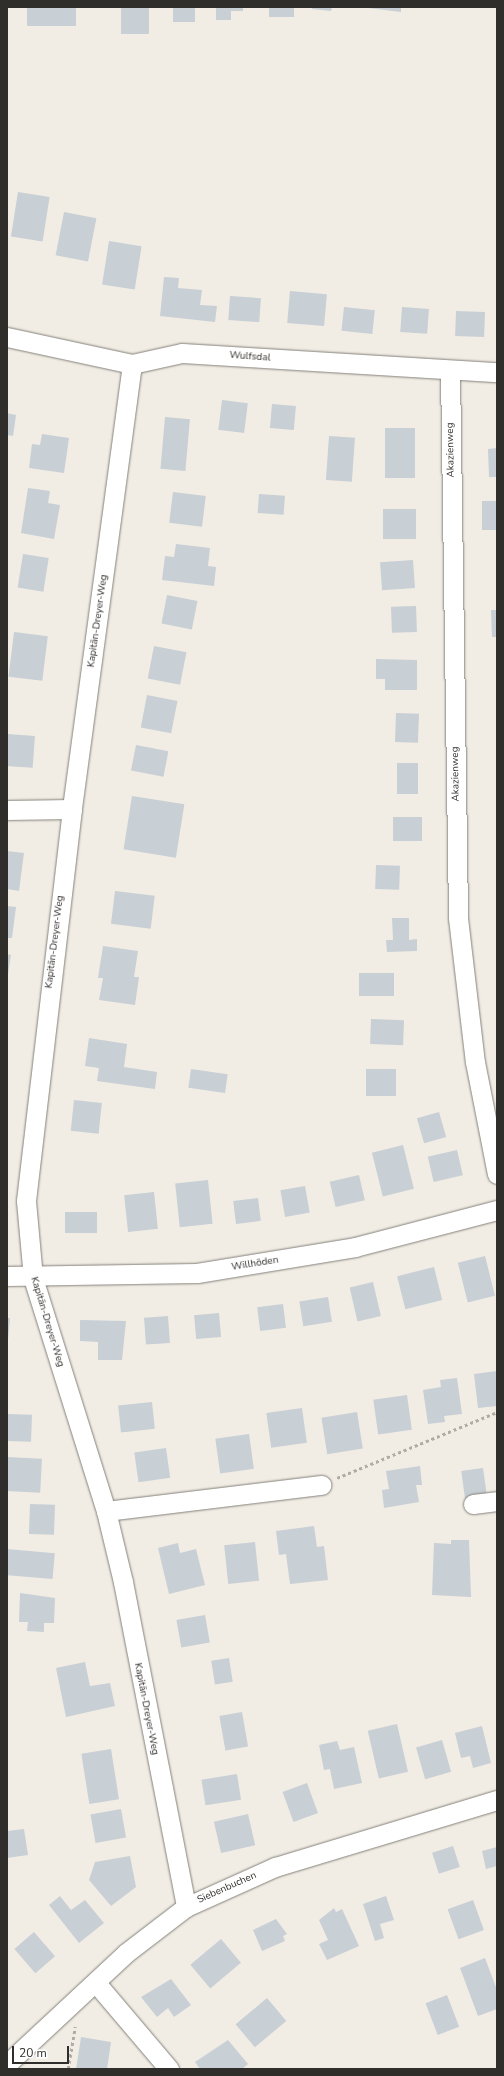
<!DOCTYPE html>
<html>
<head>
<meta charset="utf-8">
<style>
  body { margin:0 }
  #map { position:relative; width:504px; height:2076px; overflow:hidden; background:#f1ede5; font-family:"Nunito Sans",sans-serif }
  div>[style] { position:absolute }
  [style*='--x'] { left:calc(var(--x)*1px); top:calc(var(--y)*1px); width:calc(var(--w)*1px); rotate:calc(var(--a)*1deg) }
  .building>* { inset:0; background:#c8cfd5; transform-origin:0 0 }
  .path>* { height:2.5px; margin-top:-1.25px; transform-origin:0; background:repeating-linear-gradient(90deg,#afaba5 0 3px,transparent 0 6px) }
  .roads { filter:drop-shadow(0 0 1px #84817a) drop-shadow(0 0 1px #84817a) }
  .street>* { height:19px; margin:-9.5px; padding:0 9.5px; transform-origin:9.5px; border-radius:9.5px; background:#fff }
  span { translate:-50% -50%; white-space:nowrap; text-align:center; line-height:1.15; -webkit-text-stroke:3.5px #fff; paint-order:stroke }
  .street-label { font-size:10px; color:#302e2b }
  .frame { position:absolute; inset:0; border:8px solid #302e2b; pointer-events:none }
  .scale { position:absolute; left:12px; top:2046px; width:57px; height:18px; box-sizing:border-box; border:2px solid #302e2b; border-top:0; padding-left:5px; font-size:12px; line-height:14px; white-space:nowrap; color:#302e2b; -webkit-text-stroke:3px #fff; paint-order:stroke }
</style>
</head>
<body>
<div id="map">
  <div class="building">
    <div style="left:27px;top:7px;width:49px;height:19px"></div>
    <div style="left:121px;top:7px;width:28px;height:27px"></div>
    <div style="left:173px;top:7px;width:22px;height:15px"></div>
    <div style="clip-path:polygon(216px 7px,243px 7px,243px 11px,231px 11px,231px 20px,216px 20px)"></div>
    <div style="left:269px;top:7px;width:25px;height:10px"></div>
    <div style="clip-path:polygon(312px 7px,332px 7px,331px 11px,312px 9px)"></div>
    <div style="clip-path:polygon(360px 7px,401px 7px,401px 12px)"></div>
    <div style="left:18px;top:192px;width:32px;height:45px;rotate:9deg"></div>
    <div style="left:64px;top:212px;width:33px;height:44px;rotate:11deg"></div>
    <div style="left:109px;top:241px;width:33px;height:44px;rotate:9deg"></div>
    <div style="clip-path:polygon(164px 277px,179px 278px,178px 288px,202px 290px,200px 305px,217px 306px,215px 322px,160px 316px)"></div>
    <div style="left:290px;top:291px;width:37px;height:32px;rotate:5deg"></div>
    <div style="left:230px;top:296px;width:31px;height:24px;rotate:4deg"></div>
    <div style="left:344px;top:307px;width:31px;height:24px;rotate:6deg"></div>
    <div style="left:402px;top:307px;width:27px;height:25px;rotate:4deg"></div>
    <div style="left:456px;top:311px;width:29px;height:25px;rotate:2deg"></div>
    <div style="left:222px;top:400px;width:26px;height:30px;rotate:7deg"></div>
    <div style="left:272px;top:404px;width:24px;height:24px;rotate:5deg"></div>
    <div style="clip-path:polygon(7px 413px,16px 415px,13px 436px,7px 435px)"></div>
    <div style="left:165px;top:417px;width:25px;height:52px;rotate:5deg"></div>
    <div style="left:385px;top:428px;width:30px;height:50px"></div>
    <div style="clip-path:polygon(42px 434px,69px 438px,64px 473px,29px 468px,32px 444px,40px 445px)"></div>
    <div style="left:329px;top:436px;width:26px;height:44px;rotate:4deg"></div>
    <div style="clip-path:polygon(497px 448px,497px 477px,489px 477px,488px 449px)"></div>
    <div style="clip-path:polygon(28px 488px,50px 491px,48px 503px,60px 505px,54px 539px,21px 533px)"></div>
    <div style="left:173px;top:492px;width:33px;height:31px;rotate:7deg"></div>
    <div style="left:259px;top:494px;width:26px;height:19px;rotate:4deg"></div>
    <div style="left:482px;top:501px;width:15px;height:29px"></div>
    <div style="left:383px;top:509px;width:33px;height:30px"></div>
    <div style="clip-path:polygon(176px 544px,210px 548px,208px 566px,216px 567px,214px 586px,162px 580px,165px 556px,174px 557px)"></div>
    <div style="left:23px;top:554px;width:26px;height:34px;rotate:9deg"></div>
    <div style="left:413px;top:560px;width:28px;height:33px;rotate:86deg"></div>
    <div style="left:167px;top:595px;width:31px;height:29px;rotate:11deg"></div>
    <div style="left:416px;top:606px;width:26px;height:25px;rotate:88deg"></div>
    <div style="clip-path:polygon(491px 610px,497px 610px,497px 637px,492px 637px)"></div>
    <div style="left:14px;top:632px;width:34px;height:45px;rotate:7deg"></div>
    <div style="left:154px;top:646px;width:33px;height:33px;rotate:11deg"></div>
    <div style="clip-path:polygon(376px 659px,417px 660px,417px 690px,385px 690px,385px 679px,376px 679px)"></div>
    <div style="left:147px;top:695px;width:31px;height:33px;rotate:11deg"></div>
    <div style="left:396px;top:713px;width:23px;height:29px;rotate:2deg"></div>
    <div style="left:8px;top:734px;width:27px;height:32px;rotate:4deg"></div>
    <div style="left:136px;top:745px;width:33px;height:26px;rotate:11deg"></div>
    <div style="left:397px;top:763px;width:21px;height:31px"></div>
    <div style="left:132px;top:796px;width:53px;height:54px;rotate:9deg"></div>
    <div style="left:393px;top:817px;width:29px;height:24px"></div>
    <div style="clip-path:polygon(7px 851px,24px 853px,19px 891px,7px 889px)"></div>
    <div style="left:376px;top:865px;width:24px;height:24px;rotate:2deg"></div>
    <div style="left:115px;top:891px;width:40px;height:33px;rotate:7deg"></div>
    <div style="clip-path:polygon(7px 906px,16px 907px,12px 938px,7px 938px)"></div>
    <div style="clip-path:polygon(392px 918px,409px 918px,409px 940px,417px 939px,417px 951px,387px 952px,386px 940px,393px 940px)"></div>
    <div style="clip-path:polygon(103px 946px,138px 951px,134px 977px,139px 977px,135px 1005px,99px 1000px,103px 978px,98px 978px)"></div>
    <div style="clip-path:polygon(7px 954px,11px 955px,8px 974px,7px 974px)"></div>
    <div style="left:359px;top:973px;width:35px;height:23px"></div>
    <div style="left:371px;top:1019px;width:33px;height:25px;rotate:2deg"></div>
    <div style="clip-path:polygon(89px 1038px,127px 1044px,124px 1067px,157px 1072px,155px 1089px,97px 1081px,99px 1068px,85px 1066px)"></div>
    <div style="left:191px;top:1069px;width:37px;height:19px;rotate:8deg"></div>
    <div style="left:366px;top:1069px;width:30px;height:27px"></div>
    <div style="left:74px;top:1100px;width:28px;height:31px;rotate:6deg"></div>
    <div style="left:439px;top:1112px;width:26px;height:23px;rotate:74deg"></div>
    <div style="left:403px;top:1145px;width:45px;height:32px;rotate:76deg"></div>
    <div style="left:457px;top:1150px;width:26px;height:30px;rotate:77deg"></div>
    <div style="left:359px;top:1175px;width:26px;height:30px;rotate:77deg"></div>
    <div style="left:208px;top:1180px;width:44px;height:33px;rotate:84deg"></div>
    <div style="left:305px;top:1186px;width:27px;height:25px;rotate:80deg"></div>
    <div style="left:154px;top:1192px;width:37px;height:30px;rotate:84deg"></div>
    <div style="left:258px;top:1198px;width:23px;height:25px;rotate:83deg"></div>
    <div style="left:65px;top:1212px;width:32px;height:21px"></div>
    <div style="left:485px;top:1256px;width:41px;height:28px;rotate:76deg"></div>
    <div style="left:434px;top:1267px;width:34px;height:38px;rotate:76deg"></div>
    <div style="left:373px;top:1282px;width:35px;height:24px;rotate:77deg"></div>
    <div style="left:328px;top:1297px;width:25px;height:29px;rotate:81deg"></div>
    <div style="left:283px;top:1304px;width:24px;height:26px;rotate:83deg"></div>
    <div style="left:219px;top:1313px;width:24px;height:25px;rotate:85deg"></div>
    <div style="left:168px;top:1316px;width:27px;height:24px;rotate:86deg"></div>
    <div style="clip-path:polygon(7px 1318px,10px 1318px,8px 1340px,7px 1340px)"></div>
    <div style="clip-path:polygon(80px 1320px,126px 1321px,122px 1360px,98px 1360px,98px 1342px,80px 1341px)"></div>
    <div style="clip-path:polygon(497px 1371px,497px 1406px,478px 1408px,474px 1374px)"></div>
    <div style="clip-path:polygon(457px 1378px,462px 1414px,444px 1416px,445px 1422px,428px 1424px,423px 1390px,441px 1387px,440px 1380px)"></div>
    <div style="left:407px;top:1395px;width:35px;height:34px;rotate:82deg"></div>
    <div style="left:152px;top:1402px;width:27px;height:34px;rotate:84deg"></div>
    <div style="left:302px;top:1408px;width:35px;height:36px;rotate:82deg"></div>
    <div style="left:357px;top:1412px;width:37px;height:36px;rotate:81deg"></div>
    <div style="left:7px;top:1414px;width:25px;height:27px;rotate:2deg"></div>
    <div style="left:249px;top:1434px;width:35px;height:34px;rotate:82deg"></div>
    <div style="left:166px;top:1448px;width:30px;height:32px;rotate:82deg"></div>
    <div style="left:7px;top:1457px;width:35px;height:34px;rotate:3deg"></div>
    <div style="clip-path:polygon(420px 1466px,422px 1485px,416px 1485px,419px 1502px,384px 1508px,382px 1490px,389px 1489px,386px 1471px)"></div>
    <div style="left:483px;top:1468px;width:30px;height:22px;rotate:82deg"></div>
    <div style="left:30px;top:1504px;width:25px;height:30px;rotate:2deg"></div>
    <div style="clip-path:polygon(314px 1526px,317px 1547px,324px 1546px,328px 1580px,290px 1584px,286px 1554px,279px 1555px,276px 1531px)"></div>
    <div style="clip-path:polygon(451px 1540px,469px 1540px,471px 1597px,432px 1595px,434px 1543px,451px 1544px)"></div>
    <div style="left:255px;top:1542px;width:39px;height:31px;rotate:84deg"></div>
    <div style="clip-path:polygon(178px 1543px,180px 1553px,196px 1549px,205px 1585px,169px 1594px,158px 1548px)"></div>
    <div style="left:7px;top:1549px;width:48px;height:26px;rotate:5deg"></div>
    <div style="clip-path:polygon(20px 1593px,55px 1598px,54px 1623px,44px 1623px,44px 1632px,27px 1631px,28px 1622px,19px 1622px)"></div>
    <div style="left:205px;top:1615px;width:28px;height:29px;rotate:80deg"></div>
    <div style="left:229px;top:1658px;width:24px;height:18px;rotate:81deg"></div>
    <div style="clip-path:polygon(85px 1662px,90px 1686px,110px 1683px,115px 1706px,66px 1717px,56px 1668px)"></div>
    <div style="left:242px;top:1712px;width:35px;height:23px;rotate:80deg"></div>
    <div style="left:397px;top:1724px;width:49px;height:30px;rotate:77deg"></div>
    <div style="clip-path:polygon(482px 1726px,491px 1763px,473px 1768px,470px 1756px,461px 1758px,455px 1733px)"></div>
    <div style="left:442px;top:1740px;width:33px;height:27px;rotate:74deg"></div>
    <div style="clip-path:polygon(337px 1741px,340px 1750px,354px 1747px,362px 1783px,334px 1789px,330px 1769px,324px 1770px,319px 1745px)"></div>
    <div style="left:111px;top:1749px;width:51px;height:30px;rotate:81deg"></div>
    <div style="left:237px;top:1774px;width:26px;height:36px;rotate:81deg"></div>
    <div style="left:307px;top:1783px;width:32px;height:26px;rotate:70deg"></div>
    <div style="left:121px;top:1809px;width:29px;height:31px;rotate:80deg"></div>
    <div style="left:248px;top:1814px;width:32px;height:35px;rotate:77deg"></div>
    <div style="clip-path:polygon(24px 1829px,28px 1855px,7px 1858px,7px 1831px)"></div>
    <div style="left:453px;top:1846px;width:22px;height:22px;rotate:72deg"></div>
    <div style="clip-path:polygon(497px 1847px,497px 1866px,486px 1869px,482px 1851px)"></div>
    <div style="clip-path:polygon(130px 1856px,136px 1887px,111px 1906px,89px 1880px,95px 1862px)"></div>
    <div style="clip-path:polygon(60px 1896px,71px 1910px,85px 1900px,104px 1923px,79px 1943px,49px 1905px)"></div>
    <div style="clip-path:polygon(386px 1896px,394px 1920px,380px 1924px,384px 1938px,375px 1941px,363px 1904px)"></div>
    <div style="left:473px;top:1900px;width:32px;height:27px;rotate:70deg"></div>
    <div style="clip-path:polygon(334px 1908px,336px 1912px,342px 1909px,359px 1946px,327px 1960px,319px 1944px,328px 1940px,319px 1920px)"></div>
    <div style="clip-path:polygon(276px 1919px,287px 1934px,283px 1936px,285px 1941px,262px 1951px,253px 1930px)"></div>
    <div style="left:34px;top:1932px;width:32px;height:26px;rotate:49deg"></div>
    <div style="left:221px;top:1939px;width:31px;height:40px;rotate:50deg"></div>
    <div style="clip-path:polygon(485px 1958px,497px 1990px,497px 2009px,478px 2016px,460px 1968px)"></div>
    <div style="clip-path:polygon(171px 1979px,191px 2005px,174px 2017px,168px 2008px,157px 2017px,141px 1997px)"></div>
    <div style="left:447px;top:1995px;width:34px;height:23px;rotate:69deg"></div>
    <div style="left:267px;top:1998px;width:30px;height:41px;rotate:50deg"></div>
    <div style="clip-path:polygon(81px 2037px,111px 2042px,107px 2069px,76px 2069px)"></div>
    <div style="clip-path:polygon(228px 2040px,248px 2064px,242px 2069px,200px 2069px,195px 2062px)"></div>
  </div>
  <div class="path">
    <div style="--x:337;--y:1478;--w:173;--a:-22.4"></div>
    <div style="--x:68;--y:2069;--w:43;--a:-80.5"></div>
  </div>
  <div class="roads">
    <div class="street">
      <div style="--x:7;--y:337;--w:128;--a:12.2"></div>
      <div style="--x:132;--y:364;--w:51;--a:-12.4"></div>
      <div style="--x:182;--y:353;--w:316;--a:3.5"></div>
      <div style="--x:132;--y:364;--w:449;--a:97.7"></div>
      <div style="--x:72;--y:809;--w:395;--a:96.7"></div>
      <div style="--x:26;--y:1201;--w:77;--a:84.8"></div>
      <div style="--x:33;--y:1278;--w:244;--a:72.6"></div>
      <div style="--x:106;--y:1511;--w:73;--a:76.5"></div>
      <div style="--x:123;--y:1582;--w:331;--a:79"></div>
      <div style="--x:450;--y:370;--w:548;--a:89.16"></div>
      <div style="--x:458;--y:918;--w:145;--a:83.3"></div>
      <div style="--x:475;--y:1062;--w:114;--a:78.9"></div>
      <div style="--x:7;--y:810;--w:65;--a:-0.9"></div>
      <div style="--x:7;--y:1276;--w:190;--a:-0.9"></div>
      <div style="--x:197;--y:1273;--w:160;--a:-9.3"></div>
      <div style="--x:355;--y:1247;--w:147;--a:-14.6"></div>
      <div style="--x:473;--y:1504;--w:24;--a:-7"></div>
      <div style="--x:106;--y:1511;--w:217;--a:-6.9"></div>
      <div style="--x:96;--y:1983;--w:113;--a:49.7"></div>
      <div style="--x:7;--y:2064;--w:163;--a:-43"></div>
      <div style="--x:126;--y:1953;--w:76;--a:-37.5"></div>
      <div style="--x:186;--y:1907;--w:98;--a:-24.2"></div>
      <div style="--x:275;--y:1867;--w:232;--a:-16.8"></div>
    </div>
  </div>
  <div class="street-label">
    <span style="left:250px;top:357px;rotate:4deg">Wulfsdal</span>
    <span style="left:451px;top:450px;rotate:-91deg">Akazienweg</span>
    <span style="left:98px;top:621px;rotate:-82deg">Kapitän-Dreyer-Weg</span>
    <span style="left:456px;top:774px;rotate:-91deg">Akazienweg</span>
    <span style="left:55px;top:942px;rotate:-83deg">Kapitän-Dreyer-Weg</span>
    <span style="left:255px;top:1264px;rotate:-9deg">Willhöden</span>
    <span style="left:47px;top:1322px;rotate:73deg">Kapitän-Dreyer-Weg</span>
    <span style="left:146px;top:1709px;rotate:79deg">Kapitän-Dreyer-Weg</span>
    <span style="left:227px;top:1888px;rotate:-24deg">Siebenbuchen</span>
  </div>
  <div class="frame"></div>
  <div class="scale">20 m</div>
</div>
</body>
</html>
